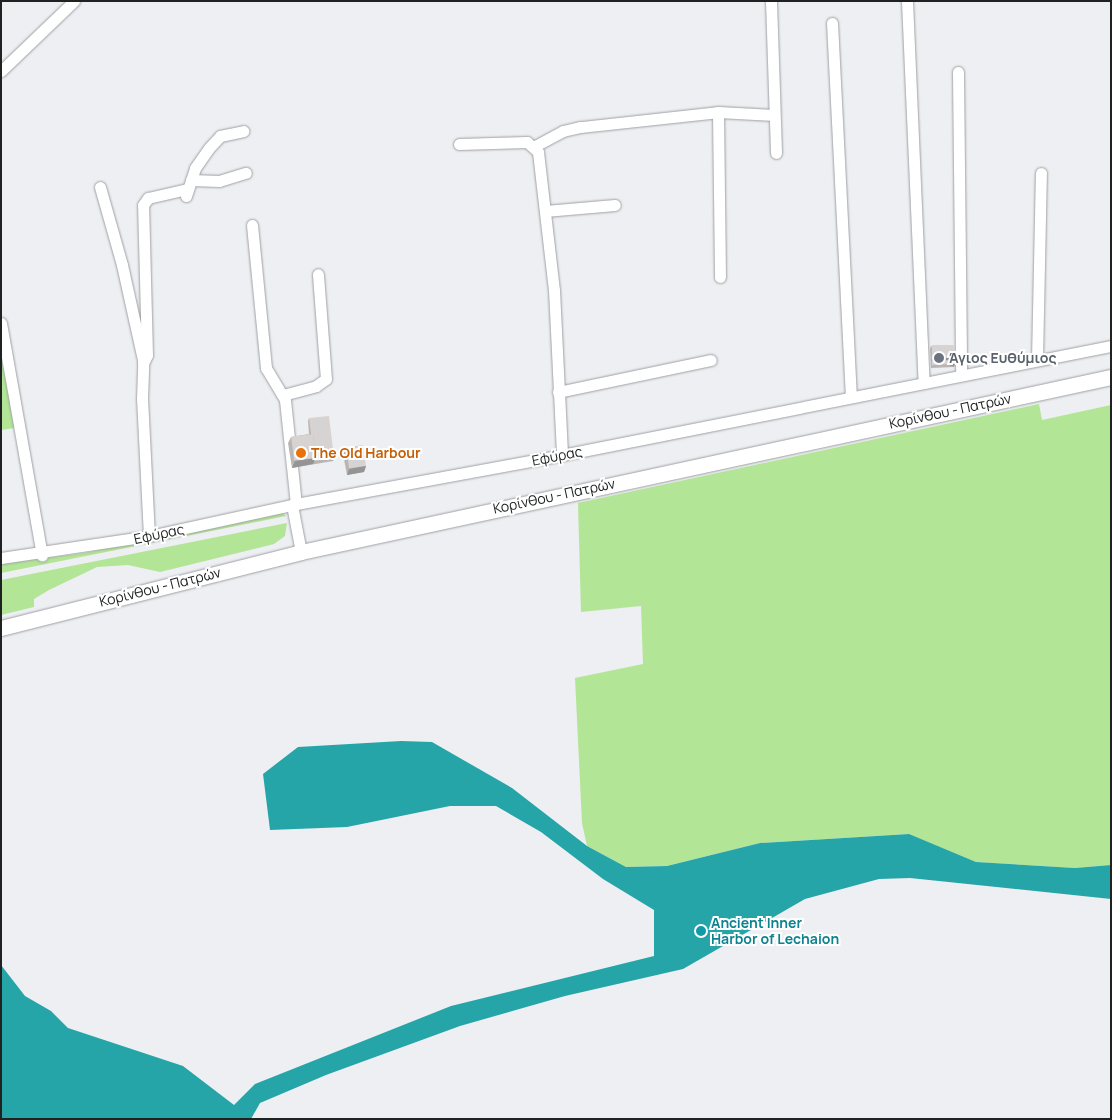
<!DOCTYPE html>
<html>
<head>
<meta charset="utf-8">
<style>
  body { margin:0 }
  #map { position:relative; width:1112px; height:1120px; overflow:hidden; background:#edeff2; font-family:Manrope,sans-serif }
  div>[style] { position:absolute }
  [style*='--x'] { left:calc(var(--x)*1px); top:calc(var(--y)*1px); width:calc(var(--w)*1px); rotate:calc(var(--a)*1deg) }
  .green>* { inset:0; background:#b2e595 }
  .water>* { inset:0; background:#26a5a9 }
  .roads { filter:drop-shadow(0 0 1px #9ea0a3) drop-shadow(0 0 1px #9ea0a3) }
  .minor>* { height:11px; margin:-5.5px; padding:0 5.5px; transform-origin:5.5px; border-radius:5.5px; background:#fff }
  .major>* { height:15px; margin:-7.5px; padding:0 7.5px; transform-origin:7.5px; border-radius:7.5px; background:#fff }
  .wall>* { inset:0; background:#b9b5b5 }
  .shaded-wall>* { inset:0; background:#969493; transform-origin:0 0 }
  .building>* { inset:0; background:#d7d3d2; transform-origin:0 0 }
  .dots>* { width:14px; height:14px; translate:-50% -50%; box-sizing:border-box; border:2px solid #fff; border-radius:50% }
  span { translate:-50% -50%; white-space:nowrap; text-align:center; line-height:1.15; -webkit-text-stroke:4px #fff; paint-order:stroke }
  .worship-label { font-size:14px; color:#5b616d; font-weight:700 }
  .left { translate:0 -50%; text-align:left }
  .street-label { font-size:14px; color:#202121 }
  .food-label { font-size:14px; color:#c56008; font-weight:700 }
  .culture-label { font-size:14px; color:#0d838f; font-weight:700 }
  .frame { position:absolute; inset:0; border:2px solid #202121; pointer-events:none }
</style>
</head>
<body>
<div id="map">
  <div class="green">
    <div style="clip-path:polygon(1px 351px,15px 428px,1px 430px)"></div>
    <div style="clip-path:polygon(1039px 404px,1042px 420px,1111px 405px,1111px 865px,1075px 868px,976px 862px,908px 834px,760px 843px,667px 866px,626px 867px,587px 846px,582px 823px,575px 678px,643px 664px,641px 606px,581px 612px,578px 503px)"></div>
    <div style="clip-path:polygon(282px 512px,286px 516px,1px 573px,1px 564px,84px 553px)"></div>
    <div style="clip-path:polygon(287px 523px,285px 536px,274px 544px,160px 572px,128px 565px,97px 567px,49px 590px,34px 599px,34px 607px,1px 615px,1px 580px)"></div>
  </div>
  <div class="water">
    <div style="clip-path:polygon(401px 741px,432px 742px,512px 788px,587px 846px,626px 867px,667px 866px,760px 843px,909px 834px,976px 862px,1075px 868px,1111px 865px,1111px 899px,910px 878px,879px 879px,805px 899px,683px 969px,565px 996px,460px 1026px,326px 1075px,260px 1103px,251px 1119px,1px 1119px,1px 965px,25px 996px,51px 1011px,68px 1028px,183px 1066px,234px 1105px,255px 1084px,451px 1006px,654px 956px,654px 910px,603px 879px,541px 832px,496px 806px,450px 806px,347px 827px,270px 830px,263px 774px,298px 747px)"></div>
  </div>
  <div class="roads">
    <div class="minor">
      <div style="--x:771;--y:1;--w:152;--a:88.1"></div>
      <div style="--x:907;--y:1;--w:382;--a:87.5"></div>
      <div style="--x:832;--y:23;--w:373;--a:87.1"></div>
      <div style="--x:1;--y:71;--w:101;--a:-43.8"></div>
      <div style="--x:958;--y:72;--w:303;--a:89.4"></div>
      <div style="--x:718;--y:112;--w:56;--a:3.1"></div>
      <div style="--x:459;--y:144;--w:68;--a:-1.7"></div>
      <div style="--x:527;--y:142;--w:15;--a:42"></div>
      <div style="--x:538;--y:152;--w:139;--a:83.4"></div>
      <div style="--x:554;--y:290;--w:165;--a:87.2"></div>
      <div style="--x:535;--y:146;--w:32;--a:-28"></div>
      <div style="--x:563;--y:131;--w:18;--a:-13"></div>
      <div style="--x:581;--y:127;--w:138;--a:-6.2"></div>
      <div style="--x:718;--y:112;--w:165;--a:89.3"></div>
      <div style="--x:191;--y:180;--w:28;--a:2"></div>
      <div style="--x:219;--y:181;--w:28;--a:-17"></div>
      <div style="--x:100;--y:187;--w:81;--a:74.2"></div>
      <div style="--x:122;--y:265;--w:97;--a:77.5"></div>
      <div style="--x:186;--y:196;--w:29;--a:-72"></div>
      <div style="--x:195;--y:168;--w:24;--a:-55"></div>
      <div style="--x:209;--y:148;--w:16;--a:-47"></div>
      <div style="--x:220;--y:136;--w:24;--a:-12"></div>
      <div style="--x:545;--y:211;--w:70;--a:-4.9"></div>
      <div style="--x:252;--y:225;--w:144;--a:84.4"></div>
      <div style="--x:266;--y:368;--w:37;--a:59"></div>
      <div style="--x:285;--y:400;--w:105;--a:84"></div>
      <div style="--x:1;--y:323;--w:236;--a:80"></div>
      <div style="--x:1037;--y:360;--w:187;--a:-88.8"></div>
      <div style="--x:558;--y:392;--w:156;--a:-11.8"></div>
      <div style="--x:283;--y:395;--w:34;--a:-15"></div>
      <div style="--x:316;--y:386;--w:12;--a:-35"></div>
      <div style="--x:326;--y:379;--w:105;--a:-94.4"></div>
      <div style="--x:292;--y:505;--w:48;--a:79.2"></div>
      <div style="--x:149;--y:536;--w:137;--a:-92.9"></div>
      <div style="--x:142;--y:399;--w:36;--a:-88"></div>
      <div style="--x:143;--y:363;--w:9;--a:-63"></div>
      <div style="--x:147;--y:355;--w:150;--a:-91.5"></div>
      <div style="--x:143;--y:205;--w:9;--a:-54"></div>
      <div style="--x:148;--y:198;--w:40;--a:-13"></div>
      <div style="--x:1;--y:558;--w:150;--a:-8.5"></div>
      <div style="--x:149;--y:536;--w:150;--a:-12.3"></div>
      <div style="--x:296;--y:504;--w:270;--a:-10.4"></div>
      <div style="--x:562;--y:455;--w:560;--a:-11.23"></div>
    </div>
    <div class="major">
      <div style="--x:1;--y:628;--w:309;--a:-14.2"></div>
      <div style="--x:301;--y:552;--w:829;--a:-12.19"></div>
    </div>
  </div>
  <div class="wall">
    <div style="clip-path:polygon(931px 346px,955px 364px,954px 367px,931px 368px,930px 349px)"></div>
    <div style="clip-path:polygon(309px 418px,333px 461px,292px 468px,288px 443px,291px 437px,309px 434px,308px 421px)"></div>
    <div style="clip-path:polygon(346px 448px,366px 466px,364px 472px,347px 475px,343px 454px)"></div>
  </div>
  <div class="shaded-wall">
    <div style="clip-path:polygon(951px 357px,949px 363px,932px 361px,933px 358px)"></div>
    <div style="left:955px;top:364px;width:3px;height:23px;rotate:108deg"></div>
    <div style="clip-path:polygon(316px 458px,313px 464px,292px 468px,295px 461px)"></div>
    <div style="left:334px;top:458px;width:3px;height:20px;rotate:108deg"></div>
    <div style="clip-path:polygon(366px 466px,364px 472px,347px 475px,349px 469px)"></div>
  </div>
  <div class="building">
    <div style="left:951px;top:345px;width:12px;height:19px;rotate:90deg"></div>
    <div style="clip-path:polygon(951px 345px,934px 346px,954px 345px,955px 364px,932px 365px,932px 361px,950px 360px,951px 357px)"></div>
    <div style="clip-path:polygon(329px 416px,334px 458px,314px 461px,316px 458px,313px 434px,311px 434px,309px 418px)"></div>
    <div style="left:313px;top:434px;width:24px;height:22px;rotate:83deg"></div>
    <div style="left:363px;top:445px;width:21px;height:17px;rotate:82deg"></div>
  </div>
  <div class="dots">
    <div style="left:939px;top:358px;background:#6b7280"></div>
    <div style="left:301px;top:453px;background:#e8710a"></div>
    <div style="left:701px;top:931px;background:#0f9aa8"></div>
  </div>
  <div class="worship-label">
    <span class="left" style="left:949px;top:358px">Άγιος Ευθύμιος</span>
  </div>
  <div class="street-label">
    <span style="left:950px;top:411px;rotate:-12deg">Κορίνθου - Πατρών</span>
    <span style="left:557px;top:456px;rotate:-11deg">Εφύρας</span>
    <span style="left:554px;top:496px;rotate:-12deg">Κορίνθου - Πατρών</span>
    <span style="left:159px;top:534px;rotate:-12deg">Εφύρας</span>
    <span style="left:160px;top:587px;rotate:-14deg">Κορίνθου - Πατρών</span>
  </div>
  <div class="food-label">
    <span class="left" style="left:311px;top:453px">The Old Harbour</span>
  </div>
  <div class="culture-label">
    <span class="left" style="left:711px;top:931px">Ancient Inner<br>Harbor of Lechaion</span>
  </div>
  <div class="frame"></div>
</div>
</body>
</html>
